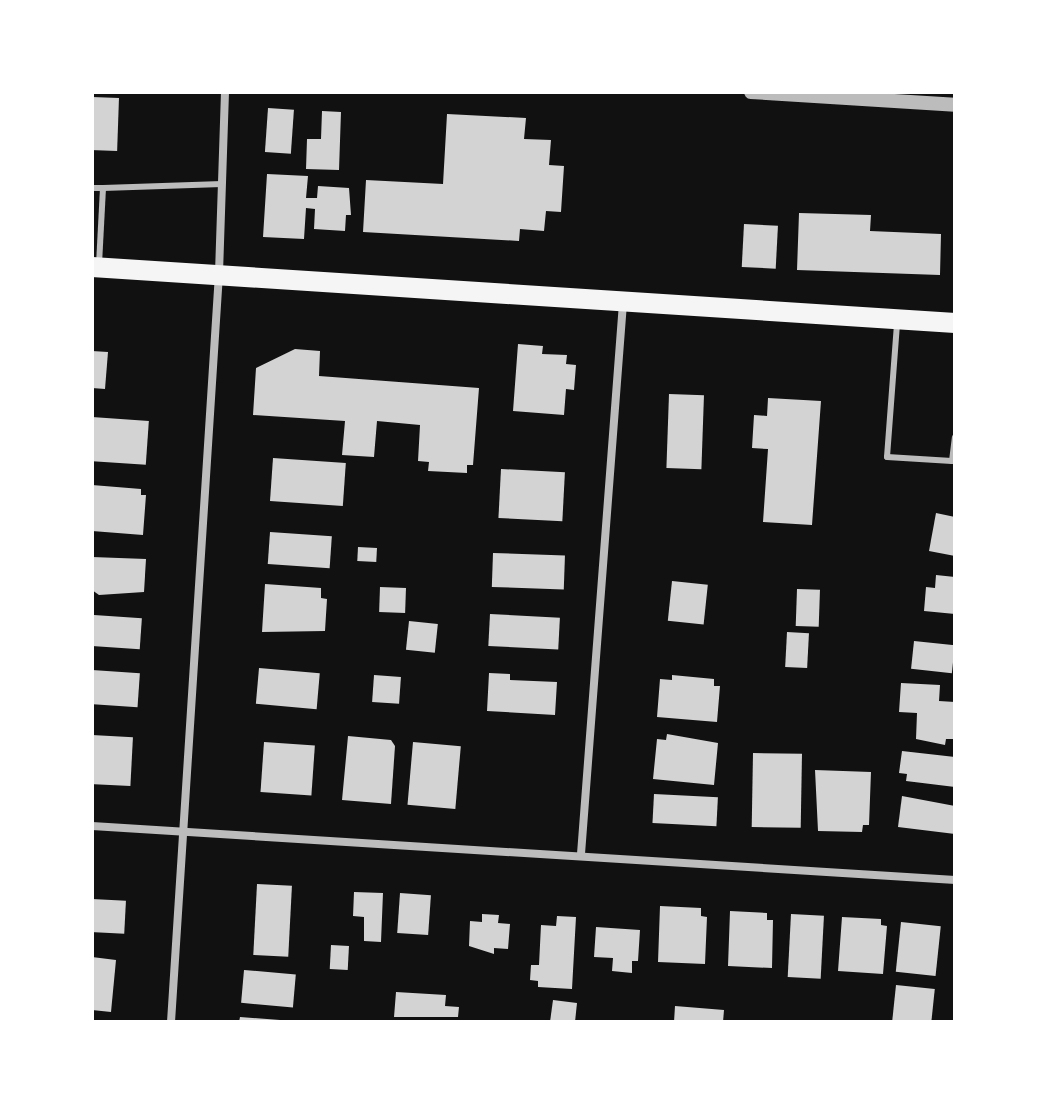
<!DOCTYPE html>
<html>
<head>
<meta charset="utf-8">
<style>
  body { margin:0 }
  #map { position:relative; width:1047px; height:1114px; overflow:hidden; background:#111; font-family:"DejaVu Sans",sans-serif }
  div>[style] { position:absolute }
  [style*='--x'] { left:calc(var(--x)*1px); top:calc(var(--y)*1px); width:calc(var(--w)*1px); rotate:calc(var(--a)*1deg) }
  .building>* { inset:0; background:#d3d3d3; transform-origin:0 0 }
  .service>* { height:6px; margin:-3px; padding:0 3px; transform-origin:3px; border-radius:3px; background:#bcbcbc }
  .minor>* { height:8px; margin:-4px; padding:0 4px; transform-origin:4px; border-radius:4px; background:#bcbcbc }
  .tertiary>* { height:14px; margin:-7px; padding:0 7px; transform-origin:7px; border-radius:7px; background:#bcbcbc }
  .primary>* { height:20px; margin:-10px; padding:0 10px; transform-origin:10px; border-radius:10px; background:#f5f5f5 }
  span { translate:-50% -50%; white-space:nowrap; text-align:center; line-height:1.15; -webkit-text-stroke:8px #fff; paint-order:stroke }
  .frame { position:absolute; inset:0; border:94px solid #fff; pointer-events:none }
</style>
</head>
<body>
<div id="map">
  <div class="building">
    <div style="left:92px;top:97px;width:27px;height:53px;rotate:2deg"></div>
    <div style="left:268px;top:108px;width:26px;height:44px;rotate:4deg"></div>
    <div style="clip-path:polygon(322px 111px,341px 112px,339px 170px,306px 169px,307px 139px,321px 139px)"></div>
    <div style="clip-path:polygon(447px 114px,526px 118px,524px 139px,551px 140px,549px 165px,564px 166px,561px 212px,546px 211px,544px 231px,520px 229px,519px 241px,363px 232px,366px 180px,443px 184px)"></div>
    <div style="clip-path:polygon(267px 174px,308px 176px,306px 198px,317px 198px,318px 186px,349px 188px,351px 215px,346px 215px,345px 231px,314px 229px,315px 209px,306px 208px,304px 239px,263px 237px)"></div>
    <div style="clip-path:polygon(799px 213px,871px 215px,870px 231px,941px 234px,940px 275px,797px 270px)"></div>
    <div style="left:744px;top:224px;width:34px;height:43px;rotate:3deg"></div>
    <div style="clip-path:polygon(518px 344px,543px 346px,542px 354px,567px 355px,566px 364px,576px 365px,574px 390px,566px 389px,564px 415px,513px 411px)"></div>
    <div style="clip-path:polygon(295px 349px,320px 351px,319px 376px,479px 388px,473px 465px,467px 465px,467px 473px,428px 471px,429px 462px,418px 461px,420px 425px,377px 421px,374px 457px,342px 455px,345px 421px,253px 415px,256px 368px)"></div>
    <div style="clip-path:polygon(92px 351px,108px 352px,105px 389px,92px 388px)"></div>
    <div style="left:669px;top:394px;width:35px;height:74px;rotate:2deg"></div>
    <div style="clip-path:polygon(768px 398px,821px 401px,812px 525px,763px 522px,768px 449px,752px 448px,754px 415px,767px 416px)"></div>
    <div style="left:92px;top:417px;width:57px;height:44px;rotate:4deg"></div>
    <div style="left:273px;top:458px;width:73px;height:43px;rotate:4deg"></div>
    <div style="left:501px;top:469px;width:64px;height:49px;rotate:3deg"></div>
    <div style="clip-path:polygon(92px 485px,141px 489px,141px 495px,146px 495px,143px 535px,92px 531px)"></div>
    <div style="clip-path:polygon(936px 513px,955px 517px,955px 556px,929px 551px)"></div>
    <div style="left:270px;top:532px;width:62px;height:32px;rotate:4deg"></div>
    <div style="left:358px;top:547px;width:19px;height:14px;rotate:3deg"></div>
    <div style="left:493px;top:553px;width:72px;height:34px;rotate:2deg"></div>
    <div style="clip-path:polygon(92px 557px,146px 559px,144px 592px,99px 595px,92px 590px)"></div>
    <div style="clip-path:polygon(936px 575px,955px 577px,955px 614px,924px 611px,926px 587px,935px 588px)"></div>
    <div style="left:672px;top:581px;width:36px;height:40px;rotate:6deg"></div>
    <div style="clip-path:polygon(265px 584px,321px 588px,321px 598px,327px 599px,325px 631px,262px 632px)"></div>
    <div style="left:380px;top:587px;width:26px;height:25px;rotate:2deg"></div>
    <div style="left:797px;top:589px;width:23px;height:37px;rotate:2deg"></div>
    <div style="left:490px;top:614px;width:70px;height:32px;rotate:3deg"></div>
    <div style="left:94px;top:615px;width:48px;height:31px;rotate:4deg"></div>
    <div style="left:409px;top:621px;width:29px;height:29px;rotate:6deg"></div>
    <div style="left:787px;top:632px;width:22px;height:35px;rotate:3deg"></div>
    <div style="left:914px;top:641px;width:41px;height:28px;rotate:6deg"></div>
    <div style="left:259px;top:668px;width:61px;height:36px;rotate:5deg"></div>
    <div style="left:92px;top:670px;width:48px;height:34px;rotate:4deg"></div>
    <div style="clip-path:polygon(489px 673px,510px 674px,510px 680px,557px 682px,555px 715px,487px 711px)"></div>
    <div style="left:374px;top:675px;width:27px;height:27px;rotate:4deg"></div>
    <div style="clip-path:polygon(672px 675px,714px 679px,714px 686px,720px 686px,717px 722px,657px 717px,660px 679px,672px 680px)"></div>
    <div style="clip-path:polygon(901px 683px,940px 685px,939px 701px,955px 702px,955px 739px,946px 739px,945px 745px,916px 739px,917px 713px,899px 712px)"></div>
    <div style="clip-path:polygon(667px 734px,718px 743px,714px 785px,653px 779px,657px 739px,666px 740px)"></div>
    <div style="left:92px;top:735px;width:41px;height:49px;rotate:3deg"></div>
    <div style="clip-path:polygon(348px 736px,391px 740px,395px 746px,391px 804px,342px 800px)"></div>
    <div style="left:264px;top:742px;width:51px;height:50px;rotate:4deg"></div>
    <div style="left:413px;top:742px;width:48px;height:63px;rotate:5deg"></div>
    <div style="clip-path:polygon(902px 751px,955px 757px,955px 787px,906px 781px,907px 774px,899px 773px)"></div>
    <div style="left:753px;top:753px;width:49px;height:74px;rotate:1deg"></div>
    <div style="clip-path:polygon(815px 770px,871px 772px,869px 825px,863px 825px,862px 832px,818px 831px)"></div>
    <div style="left:654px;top:794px;width:64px;height:29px;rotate:3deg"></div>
    <div style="clip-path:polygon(902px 796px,955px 806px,955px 834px,898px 827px)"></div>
    <div style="left:257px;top:884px;width:35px;height:71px;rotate:3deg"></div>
    <div style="clip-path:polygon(354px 892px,383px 893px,381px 942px,364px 941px,364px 917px,353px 916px)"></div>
    <div style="left:400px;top:893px;width:31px;height:40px;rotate:4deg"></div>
    <div style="left:92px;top:899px;width:34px;height:33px;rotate:3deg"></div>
    <div style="clip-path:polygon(660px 906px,701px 908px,701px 916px,707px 917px,705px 964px,658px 962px)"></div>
    <div style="clip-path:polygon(730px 911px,767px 913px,767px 920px,773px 920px,772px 968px,728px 966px)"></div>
    <div style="clip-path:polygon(482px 914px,499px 915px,498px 923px,510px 924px,508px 949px,494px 948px,494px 954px,469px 946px,470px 921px,482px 922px)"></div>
    <div style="left:791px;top:914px;width:33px;height:63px;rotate:3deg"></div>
    <div style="clip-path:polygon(557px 916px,576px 917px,572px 989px,538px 987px,538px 981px,530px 980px,531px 965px,539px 965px,541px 925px,556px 926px)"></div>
    <div style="clip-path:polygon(842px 917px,881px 919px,881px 925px,887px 926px,883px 974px,838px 971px)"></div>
    <div style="left:901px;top:922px;width:40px;height:50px;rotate:6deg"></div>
    <div style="clip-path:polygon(596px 927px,640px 930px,638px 961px,632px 961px,632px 973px,612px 971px,613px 958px,594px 957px)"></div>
    <div style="left:331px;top:945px;width:18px;height:24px;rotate:3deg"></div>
    <div style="clip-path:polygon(92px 957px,116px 960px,111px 1012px,92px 1010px)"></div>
    <div style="left:244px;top:970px;width:52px;height:33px;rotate:5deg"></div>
    <div style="left:896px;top:985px;width:39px;height:37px;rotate:6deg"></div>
    <div style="clip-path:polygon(396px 992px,446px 995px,445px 1006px,459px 1007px,458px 1017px,394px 1017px)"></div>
    <div style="clip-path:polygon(553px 1000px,577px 1003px,575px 1022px,550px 1022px)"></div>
    <div style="clip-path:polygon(675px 1006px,724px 1010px,723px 1022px,674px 1022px)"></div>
    <div style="clip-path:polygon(240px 1017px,280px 1020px,280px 1022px,239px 1022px)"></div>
  </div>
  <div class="service">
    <div style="--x:92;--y:188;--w:11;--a:0"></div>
    <div style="--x:103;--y:188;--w:76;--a:93"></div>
    <div style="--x:103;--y:188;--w:119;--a:-1.9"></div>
    <div style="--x:897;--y:324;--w:133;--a:94.3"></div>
    <div style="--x:887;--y:457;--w:65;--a:3.5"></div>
    <div style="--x:952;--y:461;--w:24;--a:-83"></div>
  </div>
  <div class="minor">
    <div style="--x:92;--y:826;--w:865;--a:3.58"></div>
    <div style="--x:581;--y:854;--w:553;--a:-85.64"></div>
    <div style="--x:171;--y:1022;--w:751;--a:-86.33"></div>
    <div style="--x:219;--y:273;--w:181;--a:-88.1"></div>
  </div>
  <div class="tertiary">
    <div style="--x:751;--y:92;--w:204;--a:3.6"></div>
  </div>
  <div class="primary">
    <div style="--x:92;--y:267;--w:865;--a:3.71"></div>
  </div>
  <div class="frame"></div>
</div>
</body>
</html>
